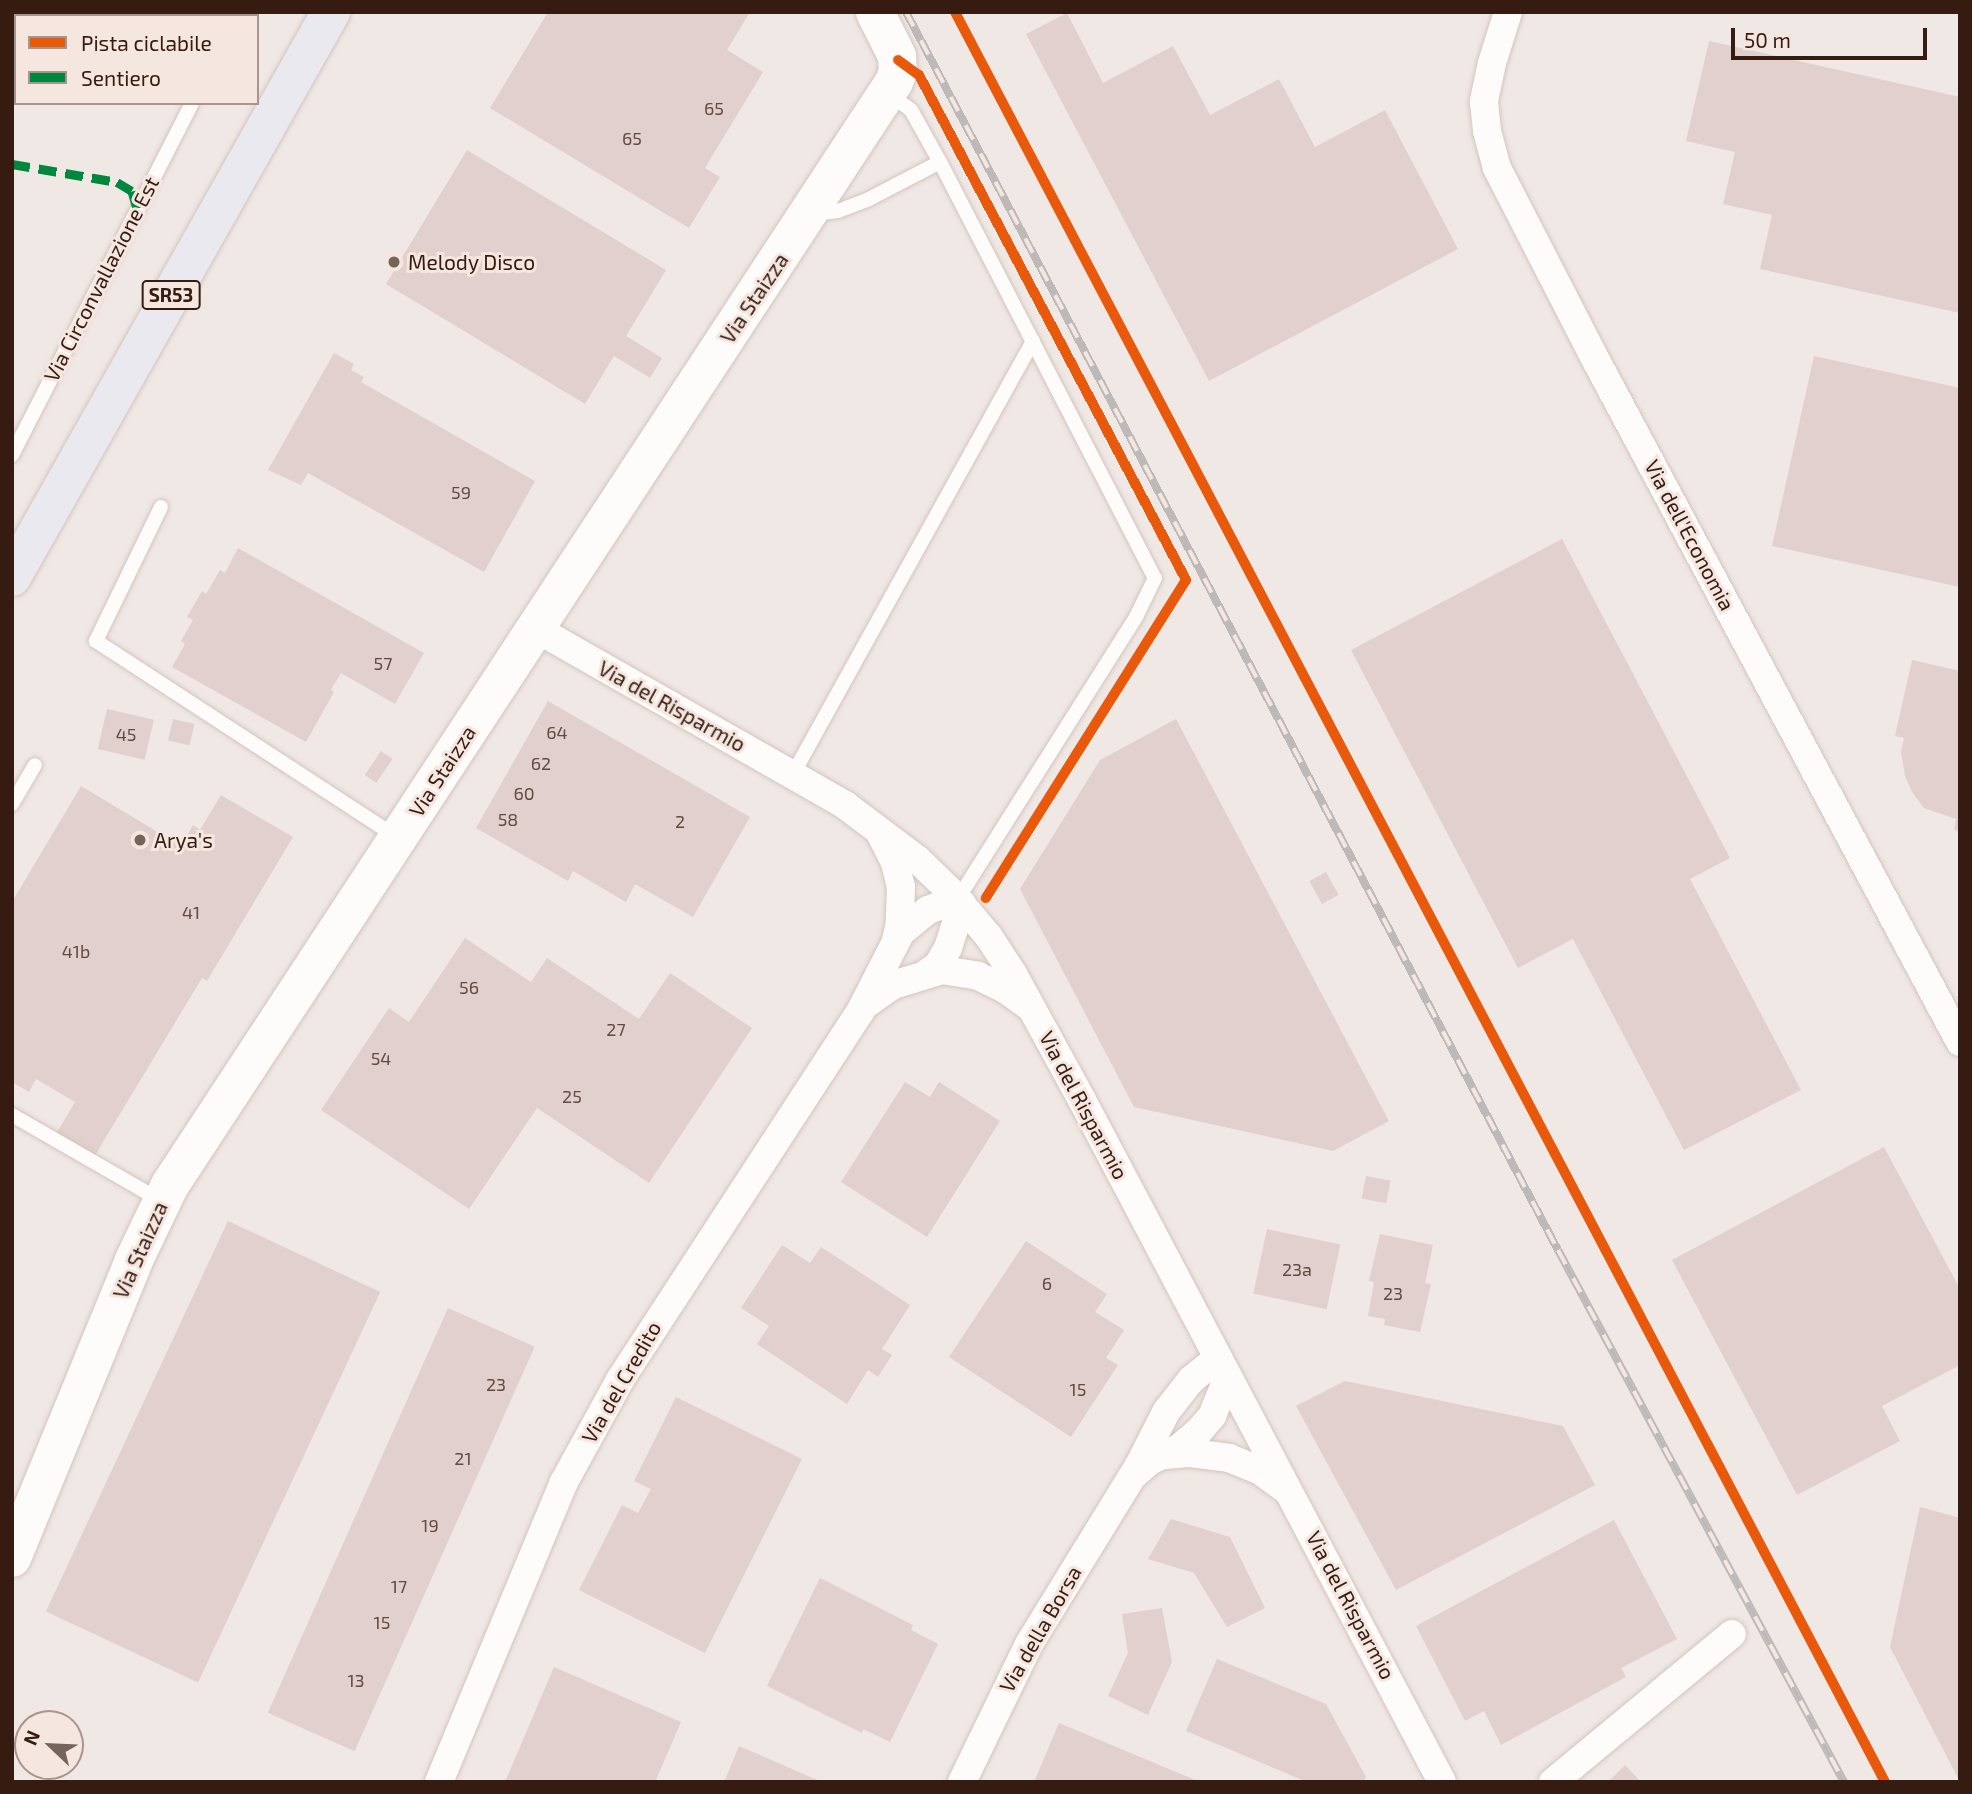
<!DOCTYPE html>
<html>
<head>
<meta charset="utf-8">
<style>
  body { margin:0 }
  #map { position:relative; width:1972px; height:1794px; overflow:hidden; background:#f0e8e5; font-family:"Exo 2",sans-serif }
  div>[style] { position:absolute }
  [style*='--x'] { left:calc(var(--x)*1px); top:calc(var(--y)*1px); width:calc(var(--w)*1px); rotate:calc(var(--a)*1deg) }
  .building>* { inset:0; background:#e1d0ce; transform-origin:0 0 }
  .roads { filter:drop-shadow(0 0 2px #d5c5bd) drop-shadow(0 0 2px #d5c5bd) }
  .lane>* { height:14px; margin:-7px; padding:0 7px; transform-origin:7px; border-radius:7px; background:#fdfcfb }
  .street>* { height:28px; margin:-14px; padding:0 14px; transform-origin:14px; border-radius:14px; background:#fdfcfb }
  .secondary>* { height:38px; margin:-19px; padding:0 19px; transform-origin:19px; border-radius:19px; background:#fdfcfb }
  .primary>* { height:38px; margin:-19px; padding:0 19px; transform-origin:19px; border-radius:19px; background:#eae9ef }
  .rail>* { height:8px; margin-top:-4px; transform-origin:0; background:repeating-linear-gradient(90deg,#f5e6e0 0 16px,#bdb9b8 0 32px); box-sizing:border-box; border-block:2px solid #bdb9b8 }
  .quiet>* { height:9px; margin-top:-4.5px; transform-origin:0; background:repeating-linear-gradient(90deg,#00873e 0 18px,transparent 0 27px) }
  .cycleway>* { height:10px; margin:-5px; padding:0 5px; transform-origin:5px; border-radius:5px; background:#e8590c }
  .dots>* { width:19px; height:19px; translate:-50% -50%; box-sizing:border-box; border:4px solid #f5e6e0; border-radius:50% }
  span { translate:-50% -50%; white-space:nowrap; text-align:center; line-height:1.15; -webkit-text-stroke:6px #f5e6e0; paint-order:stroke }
  .number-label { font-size:18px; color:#624a42 }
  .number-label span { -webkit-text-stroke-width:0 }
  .shield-label span { padding:2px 5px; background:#f5e6e0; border:2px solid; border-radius:5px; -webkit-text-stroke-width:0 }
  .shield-label { font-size:19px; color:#351b10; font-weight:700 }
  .poi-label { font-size:21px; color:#351b10 }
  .left { translate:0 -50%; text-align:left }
  .street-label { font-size:21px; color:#351b10 }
  .frame { position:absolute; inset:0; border:14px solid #351b10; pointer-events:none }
  .legend { position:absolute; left:14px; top:14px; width:245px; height:91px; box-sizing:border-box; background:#f5e6e0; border:2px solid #a8958d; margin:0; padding:9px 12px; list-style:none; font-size:21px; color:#351b10 }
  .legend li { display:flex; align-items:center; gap:14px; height:35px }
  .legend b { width:35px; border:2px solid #a8958d }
  .north { position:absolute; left:14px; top:1710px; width:70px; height:70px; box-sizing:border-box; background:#f5e6e0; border:2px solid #a8958d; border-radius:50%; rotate:293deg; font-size:19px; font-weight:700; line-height:28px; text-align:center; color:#351b10 }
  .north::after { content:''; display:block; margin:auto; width:24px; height:32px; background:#76635b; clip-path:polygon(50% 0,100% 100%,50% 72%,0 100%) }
  .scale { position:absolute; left:1731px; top:28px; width:196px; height:32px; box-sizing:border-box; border:4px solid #351b10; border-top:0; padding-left:9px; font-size:21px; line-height:24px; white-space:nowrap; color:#351b10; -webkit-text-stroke:5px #f5e6e0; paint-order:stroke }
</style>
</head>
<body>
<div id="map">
  <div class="building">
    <div style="clip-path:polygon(548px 12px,750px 12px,727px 50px,763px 72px,705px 168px,720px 177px,689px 228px,490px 108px)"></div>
    <div style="clip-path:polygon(1067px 13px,1103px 83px,1173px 46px,1210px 115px,1279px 79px,1315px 147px,1385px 110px,1458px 249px,1209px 381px,1026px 34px)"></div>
    <div style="clip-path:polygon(1709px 41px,1960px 97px,1960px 313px,1760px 269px,1772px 215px,1723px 204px,1735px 152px,1686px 141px)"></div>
    <div style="clip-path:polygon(467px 150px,666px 270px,626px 336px,662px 358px,650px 378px,614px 356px,585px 404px,386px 284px)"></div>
    <div style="clip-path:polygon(334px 353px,354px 364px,351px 370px,364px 377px,361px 382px,535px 481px,484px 572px,308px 473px,301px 485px,268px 470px)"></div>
    <div style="clip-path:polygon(1814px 356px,1960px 388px,1960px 587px,1772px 546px)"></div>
    <div style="clip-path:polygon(1562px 539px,1730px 858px,1690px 879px,1801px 1090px,1684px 1150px,1573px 939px,1518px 968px,1351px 650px)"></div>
    <div style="clip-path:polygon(238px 548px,424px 653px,395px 704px,341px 673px,331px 690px,334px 692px,306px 742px,172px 667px,185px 644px,181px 641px,193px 620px,187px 617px,202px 591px,206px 594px,220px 570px,225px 573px)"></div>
    <div style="clip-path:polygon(1912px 660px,1960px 671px,1960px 832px,1954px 830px,1956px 819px,1924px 808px,1912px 792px,1905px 776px,1901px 752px,1904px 738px,1895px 736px)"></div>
    <div style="clip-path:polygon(548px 701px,750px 817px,693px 917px,635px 884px,626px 902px,573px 871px,568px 881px,476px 828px)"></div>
    <div style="left:107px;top:709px;width:48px;height:41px;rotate:13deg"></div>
    <div style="left:173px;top:719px;width:22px;height:22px;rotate:13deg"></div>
    <div style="clip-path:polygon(1176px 719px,1389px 1121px,1333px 1151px,1134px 1107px,1020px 889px,1100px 760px)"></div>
    <div style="left:381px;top:751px;width:14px;height:29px;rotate:34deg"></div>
    <div style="clip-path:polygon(81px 786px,181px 846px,193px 825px,200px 830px,221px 795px,293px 837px,207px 981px,202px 978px,94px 1157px,56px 1134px,75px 1102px,36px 1079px,29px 1092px,12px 1082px,12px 902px)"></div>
    <div style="left:1326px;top:872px;width:26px;height:19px;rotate:61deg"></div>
    <div style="clip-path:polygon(465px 938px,531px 982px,547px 958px,639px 1019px,670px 973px,752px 1028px,649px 1183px,537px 1108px,469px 1209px,321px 1110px,389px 1008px,409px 1022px)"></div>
    <div style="clip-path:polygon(905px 1082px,930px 1097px,939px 1082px,1000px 1121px,927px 1237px,841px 1182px)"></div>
    <div style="clip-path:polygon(1884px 1147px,1960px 1289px,1960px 1365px,1882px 1406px,1900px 1441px,1797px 1495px,1672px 1260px)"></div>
    <div style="left:1366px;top:1176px;width:25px;height:23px;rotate:11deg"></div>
    <div style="left:228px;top:1221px;width:168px;height:431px;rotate:25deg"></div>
    <div style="left:1267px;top:1229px;width:75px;height:66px;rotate:12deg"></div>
    <div style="clip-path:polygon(1380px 1234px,1433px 1245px,1425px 1283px,1431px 1284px,1420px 1332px,1384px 1325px,1385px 1319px,1368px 1316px,1374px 1282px,1369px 1281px)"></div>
    <div style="clip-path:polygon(1026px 1241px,1107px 1294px,1095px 1312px,1124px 1330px,1106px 1358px,1118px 1365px,1071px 1437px,949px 1357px)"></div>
    <div style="clip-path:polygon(782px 1245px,810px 1263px,821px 1247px,910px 1305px,882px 1349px,892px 1355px,878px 1377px,868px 1370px,847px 1404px,757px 1344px,769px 1326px,741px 1308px)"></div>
    <div style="left:448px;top:1308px;width:95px;height:443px;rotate:24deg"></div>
    <div style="clip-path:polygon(1345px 1381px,1563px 1426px,1595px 1485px,1396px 1590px,1296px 1406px)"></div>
    <div style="clip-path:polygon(676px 1397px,802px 1459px,705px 1653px,579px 1590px,622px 1505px,638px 1513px,651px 1489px,634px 1481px)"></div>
    <div style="clip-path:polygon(1920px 1507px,1960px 1518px,1960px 1782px,1890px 1647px)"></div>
    <div style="clip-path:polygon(1171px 1519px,1230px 1537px,1265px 1608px,1227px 1627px,1194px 1573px,1148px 1559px)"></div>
    <div style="clip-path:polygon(1614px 1520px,1677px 1639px,1621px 1668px,1626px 1677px,1501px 1745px,1484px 1711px,1465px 1721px,1416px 1626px)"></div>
    <div style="clip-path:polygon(820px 1578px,913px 1625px,911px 1630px,938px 1644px,890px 1742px,863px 1729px,862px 1733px,767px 1686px)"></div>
    <div style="clip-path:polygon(1162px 1608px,1172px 1662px,1148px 1715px,1108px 1696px,1128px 1653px,1122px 1614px)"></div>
    <div style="clip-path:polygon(1217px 1659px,1326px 1704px,1366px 1777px,1363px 1782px,1307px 1782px,1186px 1731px)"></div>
    <div style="clip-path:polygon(554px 1667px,681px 1722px,655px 1782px,505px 1782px)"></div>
    <div style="clip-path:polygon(1059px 1723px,1200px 1782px,1034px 1782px)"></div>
    <div style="clip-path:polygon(739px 1746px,822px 1782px,724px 1782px)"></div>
    <div style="clip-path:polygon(1625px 1765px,1641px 1782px,1608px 1782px)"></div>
  </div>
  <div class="roads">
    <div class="lane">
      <div style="--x:238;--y:16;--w:4;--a:-76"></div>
      <div style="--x:889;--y:94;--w:27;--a:36"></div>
      <div style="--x:911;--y:110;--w:60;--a:60.9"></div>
      <div style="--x:940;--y:162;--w:468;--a:62.7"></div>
      <div style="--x:1155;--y:578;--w:43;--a:116"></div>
      <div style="--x:1136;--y:617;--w:333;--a:122.3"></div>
      <div style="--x:813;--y:214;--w:25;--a:-7"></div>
      <div style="--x:838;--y:211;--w:33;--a:-21"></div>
      <div style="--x:869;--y:199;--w:80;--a:-27.5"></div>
      <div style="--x:12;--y:455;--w:395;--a:-62.9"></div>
      <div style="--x:161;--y:507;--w:149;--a:115.9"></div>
      <div style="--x:96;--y:641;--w:359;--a:33.1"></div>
      <div style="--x:793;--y:774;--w:495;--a:-61"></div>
      <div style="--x:12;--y:804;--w:45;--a:-59.5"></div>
      <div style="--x:12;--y:1115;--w:171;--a:29.9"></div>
    </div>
    <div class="street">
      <div style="--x:1508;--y:12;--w:53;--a:107.4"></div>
      <div style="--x:1492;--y:63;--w:40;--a:102"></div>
      <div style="--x:1484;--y:102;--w:29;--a:84"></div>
      <div style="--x:1487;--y:131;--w:38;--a:75"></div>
      <div style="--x:1497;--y:168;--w:208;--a:62.8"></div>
      <div style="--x:1592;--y:353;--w:781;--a:61.89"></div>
      <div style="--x:535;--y:628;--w:357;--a:29.7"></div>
      <div style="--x:845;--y:805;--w:91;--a:37"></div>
      <div style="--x:918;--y:860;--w:46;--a:44.1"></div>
      <div style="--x:951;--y:892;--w:59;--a:49.8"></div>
      <div style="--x:989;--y:937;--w:44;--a:57"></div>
      <div style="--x:1013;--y:974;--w:144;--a:61.3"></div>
      <div style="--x:1082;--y:1100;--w:771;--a:62.17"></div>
      <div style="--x:881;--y:835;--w:31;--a:63"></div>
      <div style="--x:895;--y:863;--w:25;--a:76"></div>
      <div style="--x:901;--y:887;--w:36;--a:92"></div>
      <div style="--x:900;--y:923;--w:17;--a:103"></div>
      <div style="--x:927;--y:973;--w:14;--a:-36"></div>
      <div style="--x:938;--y:965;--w:20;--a:-60"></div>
      <div style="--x:948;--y:948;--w:46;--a:-72.3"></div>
      <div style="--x:866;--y:1004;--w:33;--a:-35"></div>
      <div style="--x:893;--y:985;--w:51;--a:-17"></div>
      <div style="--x:942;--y:970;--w:36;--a:9"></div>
      <div style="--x:978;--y:976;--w:30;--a:26"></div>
      <div style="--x:1005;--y:989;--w:29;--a:36"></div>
      <div style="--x:1166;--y:1455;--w:24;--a:-5"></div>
      <div style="--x:1190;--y:1453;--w:39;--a:7"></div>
      <div style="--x:1229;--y:1458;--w:32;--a:22"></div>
      <div style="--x:1259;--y:1470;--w:34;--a:36"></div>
      <div style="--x:1135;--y:1474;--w:21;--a:-41"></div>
      <div style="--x:1151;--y:1460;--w:30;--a:-23"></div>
      <div style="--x:1179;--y:1448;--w:26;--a:-40"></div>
      <div style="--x:1199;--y:1431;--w:20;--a:-49"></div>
      <div style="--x:1212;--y:1416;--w:42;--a:-67.7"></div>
      <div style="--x:439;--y:1782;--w:325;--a:-67.4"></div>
      <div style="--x:564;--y:1482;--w:116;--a:-61.2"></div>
      <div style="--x:620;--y:1380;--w:439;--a:-56.9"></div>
      <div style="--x:860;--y:1012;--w:90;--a:-62.9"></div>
      <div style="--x:901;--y:932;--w:35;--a:-39"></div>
      <div style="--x:928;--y:910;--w:20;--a:-20"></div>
      <div style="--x:947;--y:903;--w:15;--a:4"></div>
      <div style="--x:962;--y:1782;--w:153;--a:-64.1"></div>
      <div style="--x:1029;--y:1644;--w:208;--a:-58.4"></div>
      <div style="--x:1138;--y:1467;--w:62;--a:-63"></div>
      <div style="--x:1166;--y:1412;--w:41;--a:-52"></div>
      <div style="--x:1191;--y:1380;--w:35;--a:-39"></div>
      <div style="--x:1553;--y:1782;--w:232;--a:-39.6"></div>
    </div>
    <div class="secondary">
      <div style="--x:12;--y:1558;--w:322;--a:-67.7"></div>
      <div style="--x:134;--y:1260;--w:83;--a:-64.4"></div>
      <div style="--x:170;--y:1185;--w:1319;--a:-56.72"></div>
      <div style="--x:894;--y:82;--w:12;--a:-70"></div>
      <div style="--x:898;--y:71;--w:15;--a:-94"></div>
      <div style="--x:897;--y:56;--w:49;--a:-116.6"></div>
    </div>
    <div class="primary">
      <div style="--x:12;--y:577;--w:649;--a:-60.55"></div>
    </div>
  </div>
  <div class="rail">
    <div style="--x:906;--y:12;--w:1399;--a:62.23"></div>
    <div style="--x:1558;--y:1250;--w:604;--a:61.74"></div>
  </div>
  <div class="quiet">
    <div style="--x:12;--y:164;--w:107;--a:9.7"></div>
    <div style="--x:117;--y:182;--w:17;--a:31"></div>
    <div style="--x:132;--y:191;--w:19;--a:74"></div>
  </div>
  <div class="cycleway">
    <div style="--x:955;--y:12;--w:1999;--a:62.28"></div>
    <div style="--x:898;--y:60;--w:26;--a:36"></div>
    <div style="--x:919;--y:75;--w:571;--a:62.13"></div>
    <div style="--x:1186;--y:580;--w:376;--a:122.2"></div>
  </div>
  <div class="dots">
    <div style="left:394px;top:262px;background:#76635b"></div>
    <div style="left:140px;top:840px;background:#76635b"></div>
  </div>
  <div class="number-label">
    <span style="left:714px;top:108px">65</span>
    <span style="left:632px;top:138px">65</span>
    <span style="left:461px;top:492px">59</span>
    <span style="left:383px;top:663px">57</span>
    <span style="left:557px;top:732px">64</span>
    <span style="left:126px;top:734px">45</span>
    <span style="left:541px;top:763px">62</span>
    <span style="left:524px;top:793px">60</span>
    <span style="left:508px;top:819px">58</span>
    <span style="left:680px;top:821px">2</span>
    <span style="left:191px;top:912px">41</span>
    <span style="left:76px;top:951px">41b</span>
    <span style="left:469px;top:987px">56</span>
    <span style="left:616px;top:1029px">27</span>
    <span style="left:381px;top:1058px">54</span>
    <span style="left:572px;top:1096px">25</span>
    <span style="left:1297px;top:1269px">23a</span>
    <span style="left:1047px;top:1283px">6</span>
    <span style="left:1393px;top:1293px">23</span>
    <span style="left:496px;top:1384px">23</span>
    <span style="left:1078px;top:1389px">15</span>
    <span style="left:463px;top:1458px">21</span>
    <span style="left:430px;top:1525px">19</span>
    <span style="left:399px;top:1586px">17</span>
    <span style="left:382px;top:1622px">15</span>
    <span style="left:356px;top:1680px">13</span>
  </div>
  <div class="shield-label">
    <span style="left:171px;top:295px">SR53</span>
  </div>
  <div class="poi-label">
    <span class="left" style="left:408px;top:262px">Melody Disco</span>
    <span class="left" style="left:154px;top:840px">Arya's</span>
  </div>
  <div class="street-label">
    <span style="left:101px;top:279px;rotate:-63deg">Via Circonvallazione Est</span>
    <span style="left:754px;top:298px;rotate:-56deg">Via Staizza</span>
    <span style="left:1690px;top:535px;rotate:62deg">Via dell'Economia</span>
    <span style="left:672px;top:706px;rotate:29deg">Via del Risparmio</span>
    <span style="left:442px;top:771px;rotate:-57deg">Via Staizza</span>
    <span style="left:1084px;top:1105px;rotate:62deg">Via del Risparmio</span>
    <span style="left:140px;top:1250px;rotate:-66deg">Via Staizza</span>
    <span style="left:621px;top:1382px;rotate:-60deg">Via del Credito</span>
    <span style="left:1351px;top:1605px;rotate:62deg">Via del Risparmio</span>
    <span style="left:1040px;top:1629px;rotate:-60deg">Via della Borsa</span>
  </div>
  <div class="frame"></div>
  <ul class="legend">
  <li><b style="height:9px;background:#e8590c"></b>Pista ciclabile</li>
  <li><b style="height:9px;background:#00873e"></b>Sentiero</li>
  </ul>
  <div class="north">N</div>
  <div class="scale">50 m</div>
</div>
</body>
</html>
